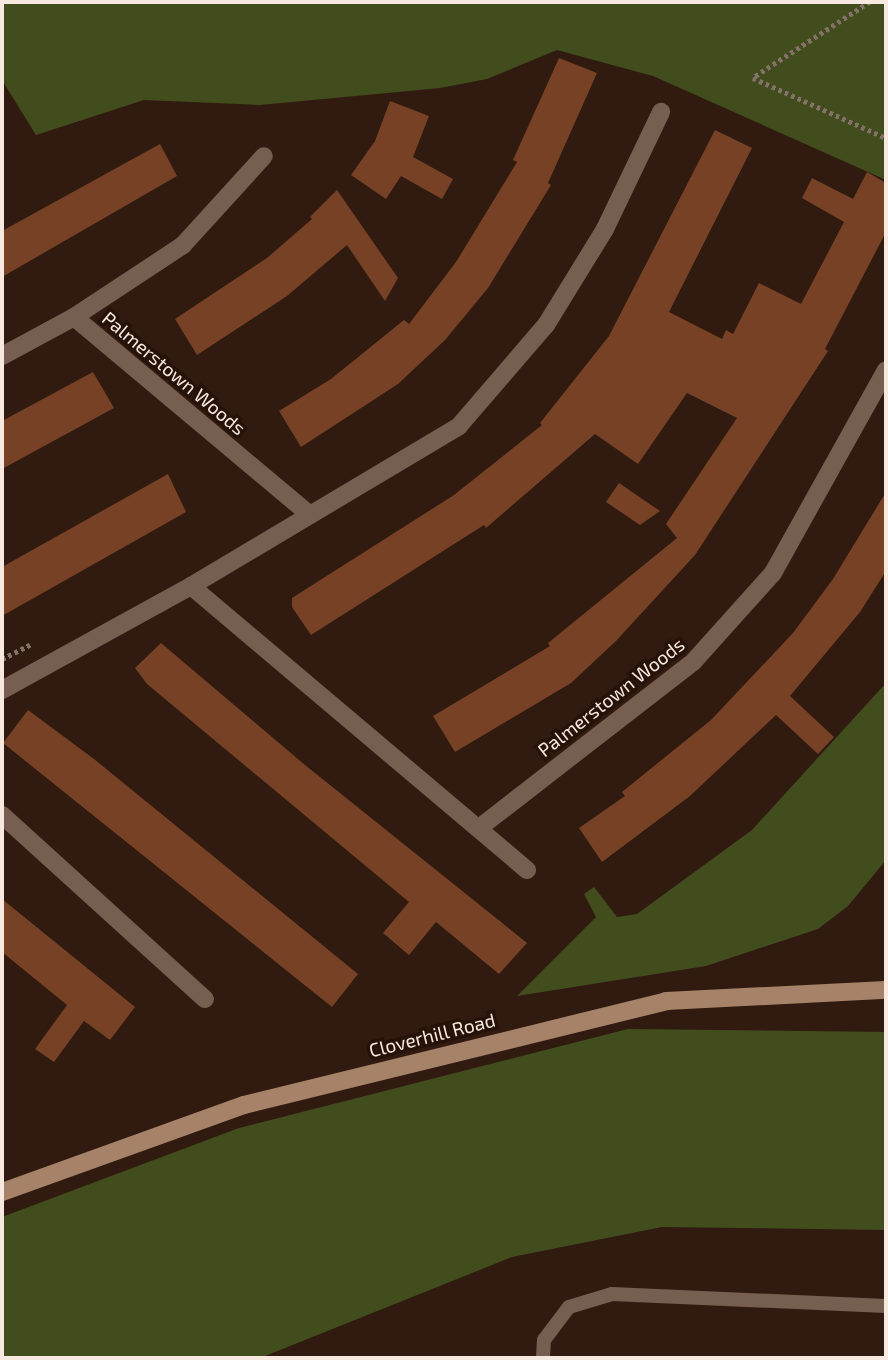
<!DOCTYPE html>
<html>
<head>
<meta charset="utf-8">
<style>
  body { margin:0 }
  #map { position:relative; width:888px; height:1360px; overflow:hidden; background:#311b10; font-family:"Exo 2",sans-serif }
  div>[style] { position:absolute }
  [style*='--x'] { left:calc(var(--x)*1px); top:calc(var(--y)*1px); width:calc(var(--w)*1px); rotate:calc(var(--a)*1deg) }
  .green>* { inset:0; background:#424d1d }
  .building>* { inset:0; background:#764124 }
  .path>* { height:4.5px; margin-top:-2.25px; transform-origin:0; background:repeating-linear-gradient(90deg,#847167 0 3.5px,transparent 0 7px) }
  .lane>* { height:14px; margin:-7px; padding:0 7px; transform-origin:7px; border-radius:7px; background:#765f50 }
  .street>* { height:18px; margin:-9px; padding:0 9px; transform-origin:9px; border-radius:9px; background:#765f50 }
  .secondary>* { height:18px; margin:-9px; padding:0 9px; transform-origin:9px; border-radius:9px; background:#a68269 }
  span { translate:-50% -50%; white-space:nowrap; text-align:center; line-height:1.15; -webkit-text-stroke:7px #261207; paint-order:stroke }
  .street-label { font-size:19px; color:#f7e8e0 }
  .frame { position:absolute; inset:0; border:4px solid #f7e8e0; pointer-events:none }
</style>
</head>
<body>
<div id="map">
  <div class="green">
    <div style="clip-path:polygon(2px 2px,886px 2px,886px 180px,653px 76px,557px 50px,487px 79px,440px 88px,260px 105px,144px 100px,36px 135px,2px 80px)"></div>
    <div style="clip-path:polygon(886px 683px,886px 860px,848px 906px,818px 929px,706px 966px,517px 996px,596px 917px,584px 894px,594px 887px,617px 917px,637px 914px,752px 830px)"></div>
    <div style="clip-path:polygon(628px 1029px,886px 1032px,886px 1230px,662px 1227px,512px 1257px,260px 1358px,2px 1358px,2px 1217px,239px 1128px)"></div>
  </div>
  <div class="building">
    <div style="clip-path:polygon(559px 58px,597px 73px,548px 183px,551px 185px,488px 288px,445px 340px,398px 384px,301px 447px,279px 411px,331px 379px,404px 320px,409px 324px,456px 262px,517px 162px,513px 160px)"></div>
    <div style="clip-path:polygon(390px 101px,429px 116px,413px 157px,453px 179px,442px 199px,401px 176px,386px 199px,351px 175px,375px 141px)"></div>
    <div style="clip-path:polygon(715px 130px,752px 148px,669px 312px,722px 339px,726px 330px,733px 334px,759px 283px,801px 304px,844px 222px,802px 198px,812px 178px,853px 199px,867px 172px,886px 183px,886px 232px,825px 349px,828px 351px,695px 555px,616px 641px,571px 683px,455px 752px,433px 716px,550px 646px,548px 643px,677px 538px,666px 524px,737px 418px,687px 393px,638px 464px,595px 434px,486px 528px,484px 525px,311px 635px,292px 607px,292px 598px,454px 495px,542px 425px,540px 423px,609px 336px)"></div>
    <div style="clip-path:polygon(160px 144px,177px 176px,2px 277px,2px 231px)"></div>
    <div style="clip-path:polygon(337px 190px,398px 278px,385px 301px,347px 245px,287px 296px,197px 355px,175px 319px,267px 258px,312px 219px,310px 217px)"></div>
    <div style="clip-path:polygon(93px 372px,114px 408px,2px 469px,2px 421px)"></div>
    <div style="clip-path:polygon(168px 474px,186px 512px,2px 616px,2px 567px)"></div>
    <div style="clip-path:polygon(619px 483px,660px 511px,640px 525px,606px 502px)"></div>
    <div style="clip-path:polygon(886px 492px,886px 571px,860px 612px,790px 696px,834px 737px,818px 754px,776px 715px,690px 796px,602px 862px,579px 828px,625px 796px,622px 792px,711px 720px,793px 633px,833px 579px)"></div>
    <div style="clip-path:polygon(161px 643px,305px 765px,527px 943px,499px 974px,436px 922px,409px 955px,383px 933px,409px 902px,147px 684px,135px 668px)"></div>
    <div style="clip-path:polygon(28px 710px,94px 759px,358px 974px,332px 1007px,3px 743px)"></div>
    <div style="clip-path:polygon(2px 899px,135px 1007px,110px 1040px,84px 1021px,54px 1062px,35px 1049px,67px 1005px,2px 952px)"></div>
  </div>
  <div class="path">
    <div style="--x:870;--y:2;--w:140;--a:147"></div>
    <div style="--x:753;--y:78;--w:146;--a:24.3"></div>
    <div style="--x:2;--y:659;--w:34;--a:-27"></div>
  </div>
  <div class="lane">
    <div style="--x:543;--y:1358;--w:18;--a:-87"></div>
    <div style="--x:544;--y:1340;--w:41;--a:-52.9"></div>
    <div style="--x:569;--y:1307;--w:45;--a:-16.8"></div>
    <div style="--x:612;--y:1294;--w:274;--a:2.5"></div>
  </div>
  <div class="street">
    <div style="--x:74;--y:317;--w:308;--a:40"></div>
    <div style="--x:2;--y:356;--w:82;--a:-28.4"></div>
    <div style="--x:74;--y:317;--w:131;--a:-33.4"></div>
    <div style="--x:183;--y:245;--w:120;--a:-47.7"></div>
    <div style="--x:191;--y:586;--w:440;--a:40.2"></div>
    <div style="--x:2;--y:690;--w:216;--a:-28.8"></div>
    <div style="--x:191;--y:586;--w:312;--a:-30.8"></div>
    <div style="--x:459;--y:426;--w:133;--a:-49.3"></div>
    <div style="--x:546;--y:325;--w:113;--a:-58.4"></div>
    <div style="--x:605;--y:229;--w:130;--a:-64.4"></div>
    <div style="--x:2;--y:815;--w:274;--a:42.2"></div>
    <div style="--x:479;--y:828;--w:272;--a:-37.8"></div>
    <div style="--x:694;--y:661;--w:118;--a:-48.1"></div>
    <div style="--x:773;--y:573;--w:232;--a:-60.9"></div>
  </div>
  <div class="secondary">
    <div style="--x:2;--y:1192;--w:257;--a:-19.8"></div>
    <div style="--x:244;--y:1105;--w:435;--a:-13.8"></div>
    <div style="--x:666;--y:1001;--w:220;--a:-2.9"></div>
  </div>
  <div class="street-label">
    <span style="left:174px;top:373px;rotate:40deg">Palmerstown Woods</span>
    <span style="left:611px;top:697px;rotate:-38deg">Palmerstown Woods</span>
    <span style="left:432px;top:1035px;rotate:-14deg">Cloverhill Road</span>
  </div>
  <div class="frame"></div>
</div>
</body>
</html>
